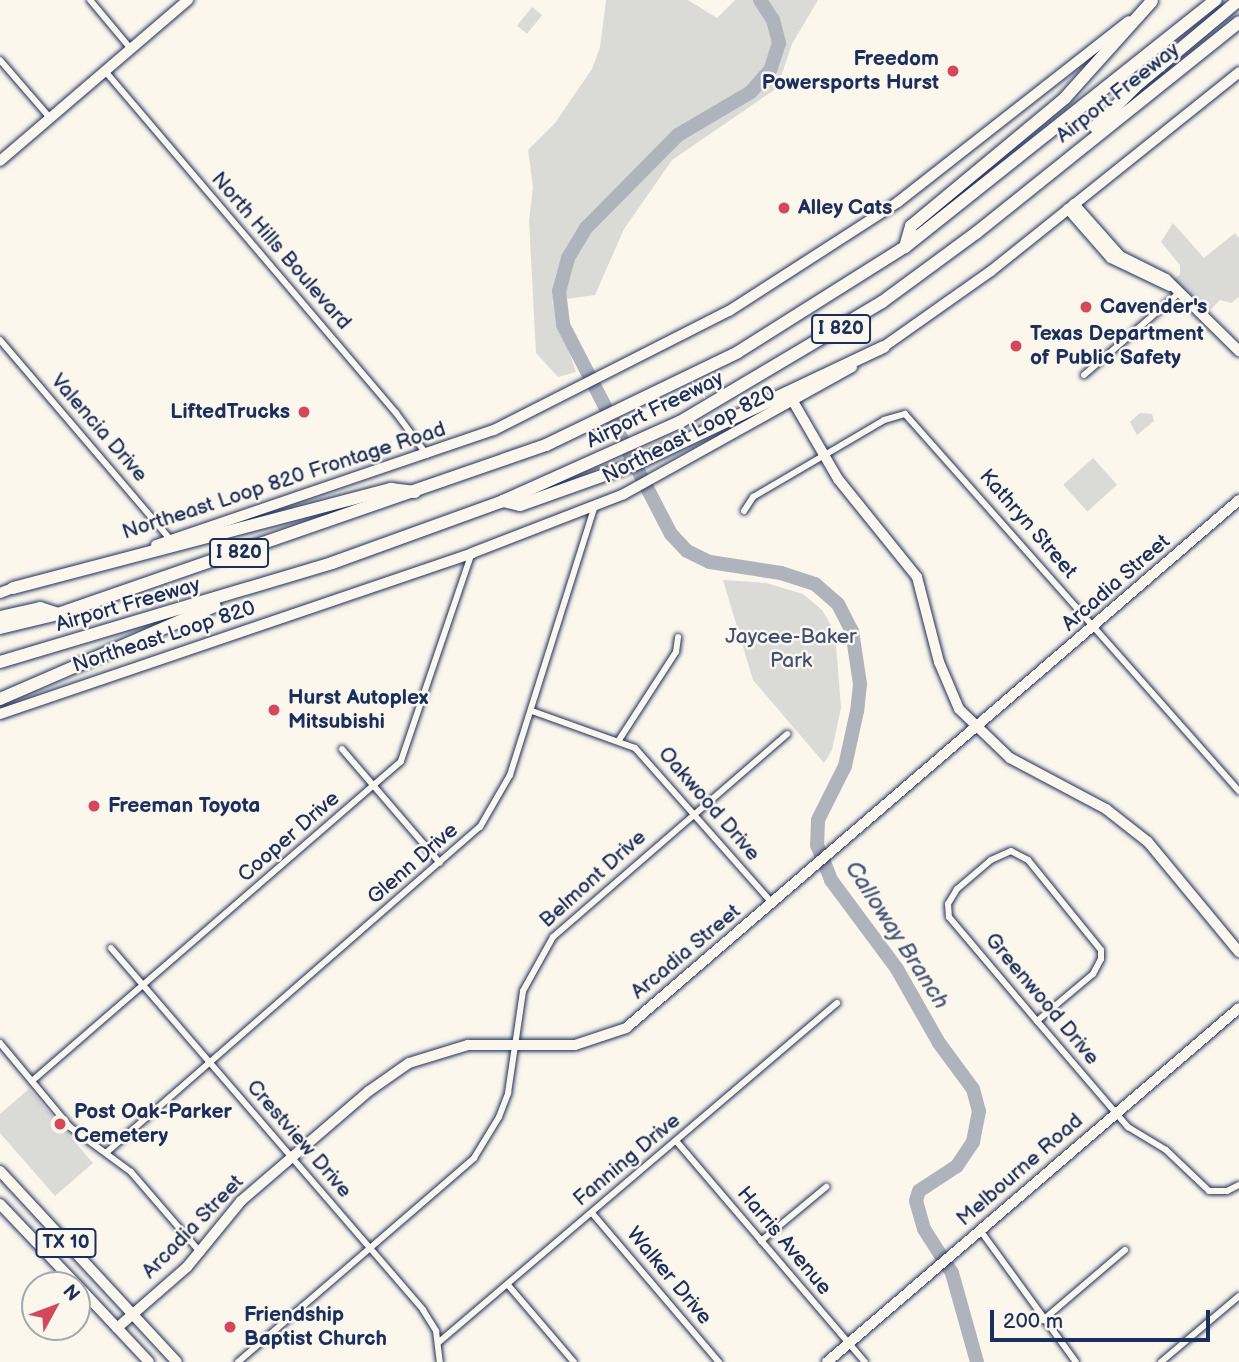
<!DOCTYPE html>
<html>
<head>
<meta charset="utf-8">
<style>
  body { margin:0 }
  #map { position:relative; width:1239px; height:1362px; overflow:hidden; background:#fbf7ec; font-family:"Balsamiq Sans",sans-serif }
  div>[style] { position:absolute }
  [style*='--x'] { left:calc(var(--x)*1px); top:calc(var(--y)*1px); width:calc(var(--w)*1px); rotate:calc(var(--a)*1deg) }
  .green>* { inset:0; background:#dadad7; transform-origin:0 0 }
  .river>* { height:14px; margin:-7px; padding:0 7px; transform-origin:7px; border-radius:7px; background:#afb3bb }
  .roads { filter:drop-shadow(0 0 2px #1b2f5e) drop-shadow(0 0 2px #1b2f5e) }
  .street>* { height:6px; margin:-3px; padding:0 3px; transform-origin:3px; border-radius:3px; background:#fbf7ec }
  .secondary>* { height:10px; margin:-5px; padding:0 5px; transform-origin:5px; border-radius:5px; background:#fbf7ec }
  .primary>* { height:10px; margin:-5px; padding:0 5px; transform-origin:5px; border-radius:5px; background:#fbf7ec }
  .highway>* { height:12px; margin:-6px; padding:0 6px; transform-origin:6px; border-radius:6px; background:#fbf7ec }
  .dots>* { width:19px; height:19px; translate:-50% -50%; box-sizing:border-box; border:4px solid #fbf7ec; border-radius:50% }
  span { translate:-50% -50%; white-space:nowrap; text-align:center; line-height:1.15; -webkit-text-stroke:5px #fbf7ec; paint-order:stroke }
  .shield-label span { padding:2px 5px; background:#fbf7ec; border:2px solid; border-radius:5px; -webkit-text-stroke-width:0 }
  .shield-label { font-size:19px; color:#1b2f5e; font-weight:700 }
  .poi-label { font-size:21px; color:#1b2f5e; font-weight:700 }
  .right { translate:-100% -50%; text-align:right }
  .left { translate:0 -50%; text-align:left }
  .street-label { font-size:21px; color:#1b2f5e }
  .park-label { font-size:21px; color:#415176 }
  .water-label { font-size:23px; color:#47577a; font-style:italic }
  .north { position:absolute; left:21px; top:1271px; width:70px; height:70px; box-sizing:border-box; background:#fbf7ec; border:2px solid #a1a7b3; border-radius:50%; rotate:49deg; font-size:19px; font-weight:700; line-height:28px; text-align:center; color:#1b2f5e }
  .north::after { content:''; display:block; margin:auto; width:24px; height:32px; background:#d1495b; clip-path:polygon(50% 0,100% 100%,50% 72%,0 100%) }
  .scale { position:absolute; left:990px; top:1310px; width:220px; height:32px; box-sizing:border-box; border:4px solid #1b2f5e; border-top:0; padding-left:9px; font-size:21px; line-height:24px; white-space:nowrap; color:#1b2f5e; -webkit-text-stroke:5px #fbf7ec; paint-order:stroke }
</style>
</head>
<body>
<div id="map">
  <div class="green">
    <div style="clip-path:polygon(606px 0,688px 0,717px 18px,735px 0,818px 0,792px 44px,777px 88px,672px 160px,624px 229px,595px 295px,552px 301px,576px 372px,558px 377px,536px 353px,529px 221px,533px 187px,528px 150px,555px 123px,592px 69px,600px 47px)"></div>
    <div style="left:532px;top:7px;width:13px;height:24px;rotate:39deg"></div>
    <div style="clip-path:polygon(1173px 223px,1204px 258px,1235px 233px,1239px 238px,1239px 297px,1231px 303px,1220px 300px,1207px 313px,1173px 279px,1180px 275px,1180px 265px,1161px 242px)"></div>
    <div style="clip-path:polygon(1140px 413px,1152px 414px,1154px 421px,1137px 435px,1130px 422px)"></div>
    <div style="left:1093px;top:458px;width:36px;height:40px;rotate:48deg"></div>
    <div style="clip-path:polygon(723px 580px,766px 583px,803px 594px,822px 610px,835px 632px,841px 708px,832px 750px,824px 763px,753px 680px)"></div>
    <div style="clip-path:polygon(29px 1089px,93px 1163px,55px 1196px,0 1133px,0 1114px)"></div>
  </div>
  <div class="river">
    <div style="--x:760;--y:0;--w:24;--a:57"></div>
    <div style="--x:773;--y:20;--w:24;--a:75"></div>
    <div style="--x:779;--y:43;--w:28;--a:108"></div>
    <div style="--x:770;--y:70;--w:29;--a:131"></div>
    <div style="--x:751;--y:92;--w:85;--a:149.5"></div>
    <div style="--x:678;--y:135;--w:131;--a:134.7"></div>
    <div style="--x:586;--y:228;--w:35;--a:121"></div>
    <div style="--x:568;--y:258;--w:34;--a:105"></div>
    <div style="--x:559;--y:291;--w:34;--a:83"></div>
    <div style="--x:563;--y:325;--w:235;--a:62.7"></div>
    <div style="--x:671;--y:534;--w:23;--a:47"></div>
    <div style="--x:687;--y:551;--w:25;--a:26"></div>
    <div style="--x:710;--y:562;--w:72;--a:8.8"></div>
    <div style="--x:781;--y:573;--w:36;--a:18"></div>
    <div style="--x:815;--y:584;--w:30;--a:41"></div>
    <div style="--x:838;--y:604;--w:30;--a:63"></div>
    <div style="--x:852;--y:631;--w:54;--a:81.4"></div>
    <div style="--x:860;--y:684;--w:27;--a:96"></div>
    <div style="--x:857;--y:711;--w:56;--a:102.3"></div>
    <div style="--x:845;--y:766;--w:60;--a:116.6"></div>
    <div style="--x:818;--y:820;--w:25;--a:92"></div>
    <div style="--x:817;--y:845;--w:38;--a:68"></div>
    <div style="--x:831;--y:880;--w:111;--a:53.4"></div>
    <div style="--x:897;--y:969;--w:85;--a:60.4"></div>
    <div style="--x:939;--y:1043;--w:57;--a:53.5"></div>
    <div style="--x:973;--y:1089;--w:23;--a:75"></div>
    <div style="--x:979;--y:1111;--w:32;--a:101"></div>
    <div style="--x:973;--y:1142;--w:29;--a:124"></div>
    <div style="--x:957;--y:1166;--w:45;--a:146.7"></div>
    <div style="--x:919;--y:1191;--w:10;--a:107"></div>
    <div style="--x:916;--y:1201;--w:29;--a:74"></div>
    <div style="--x:924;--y:1229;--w:52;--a:57.5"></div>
    <div style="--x:952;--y:1273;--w:92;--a:74.3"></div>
  </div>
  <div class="roads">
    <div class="street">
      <div style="--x:90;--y:0;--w:64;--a:50.1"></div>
      <div style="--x:0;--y:60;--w:77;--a:49.2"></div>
      <div style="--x:105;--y:71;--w:449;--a:49.6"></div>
      <div style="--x:396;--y:413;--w:52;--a:53.6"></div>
      <div style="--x:0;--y:340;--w:263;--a:49.5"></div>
      <div style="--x:1084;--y:375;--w:127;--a:-40.8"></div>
      <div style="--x:744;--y:511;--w:17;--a:-57"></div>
      <div style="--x:753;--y:497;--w:152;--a:-30.4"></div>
      <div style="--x:884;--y:420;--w:22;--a:-16"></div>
      <div style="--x:905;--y:414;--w:504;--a:48.46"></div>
      <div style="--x:532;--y:711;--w:109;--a:19.8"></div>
      <div style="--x:635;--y:748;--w:208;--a:48.5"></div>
      <div style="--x:619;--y:740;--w:105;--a:-57.1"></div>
      <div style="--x:676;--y:652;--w:15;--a:-82"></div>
      <div style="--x:342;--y:749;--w:150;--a:49.3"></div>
      <div style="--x:111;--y:948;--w:478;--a:49.2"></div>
      <div style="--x:423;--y:1310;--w:25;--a:58"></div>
      <div style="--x:436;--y:1331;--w:31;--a:83"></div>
      <div style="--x:1037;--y:1021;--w:73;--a:-40"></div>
      <div style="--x:1093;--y:974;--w:17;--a:-62"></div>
      <div style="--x:1101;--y:959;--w:9;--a:-90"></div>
      <div style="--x:1101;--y:950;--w:116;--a:-129"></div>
      <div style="--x:1028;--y:860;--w:19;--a:-152"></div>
      <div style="--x:1011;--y:851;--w:22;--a:156"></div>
      <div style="--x:991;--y:860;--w:45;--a:139.5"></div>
      <div style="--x:957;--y:889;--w:17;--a:121"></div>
      <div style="--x:948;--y:904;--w:13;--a:86"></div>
      <div style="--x:949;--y:917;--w:136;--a:49.8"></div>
      <div style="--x:1037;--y:1021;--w:140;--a:49.4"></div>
      <div style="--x:1128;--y:1127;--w:44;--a:31.2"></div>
      <div style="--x:1166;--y:1150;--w:59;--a:43.6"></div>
      <div style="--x:1209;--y:1191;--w:18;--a:0"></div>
      <div style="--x:1227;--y:1191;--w:13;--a:-27"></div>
      <div style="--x:0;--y:1043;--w:109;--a:50.2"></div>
      <div style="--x:70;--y:1127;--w:76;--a:36.4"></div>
      <div style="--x:131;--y:1172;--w:107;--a:49.2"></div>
      <div style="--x:32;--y:1081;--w:488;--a:-40.9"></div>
      <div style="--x:401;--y:761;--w:220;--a:-71.2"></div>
      <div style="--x:677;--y:1142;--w:289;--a:49.5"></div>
      <div style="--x:107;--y:1152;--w:495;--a:-41.1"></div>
      <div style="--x:480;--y:827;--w:60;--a:-60"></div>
      <div style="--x:510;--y:775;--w:282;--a:-72.5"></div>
      <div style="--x:592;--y:1213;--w:196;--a:49.6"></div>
      <div style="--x:980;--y:1230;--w:163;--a:54"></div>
      <div style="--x:761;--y:1241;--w:85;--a:-39.7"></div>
      <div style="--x:508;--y:1285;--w:101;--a:49.4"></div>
      <div style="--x:1043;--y:1320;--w:108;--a:-40.5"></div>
      <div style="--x:439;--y:1342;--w:523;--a:-40.42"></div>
      <div style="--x:238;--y:1362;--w:312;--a:-40.8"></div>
      <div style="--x:474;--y:1158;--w:48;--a:-58.6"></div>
      <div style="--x:499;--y:1117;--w:26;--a:-69"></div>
      <div style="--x:508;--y:1093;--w:103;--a:-81.6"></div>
      <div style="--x:523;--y:991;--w:62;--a:-60.9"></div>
      <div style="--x:553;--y:937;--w:310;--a:-40.9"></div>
      <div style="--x:1161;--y:1362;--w:102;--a:-40.2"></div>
    </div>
    <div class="secondary">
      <div style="--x:0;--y:161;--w:248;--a:-40.6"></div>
      <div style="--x:1074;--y:204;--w:69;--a:48.5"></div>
      <div style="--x:1120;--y:256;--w:51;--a:26.6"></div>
      <div style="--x:1166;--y:279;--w:103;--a:44.6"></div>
      <div style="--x:1068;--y:209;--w:65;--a:48.7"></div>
      <div style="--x:1111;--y:258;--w:65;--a:25.4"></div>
      <div style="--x:879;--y:350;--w:137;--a:-35.2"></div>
      <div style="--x:991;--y:271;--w:318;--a:-38.7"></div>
      <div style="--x:794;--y:403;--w:88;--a:59.9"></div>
      <div style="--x:838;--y:479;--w:126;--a:51.1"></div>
      <div style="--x:917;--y:577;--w:88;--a:75.5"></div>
      <div style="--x:939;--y:662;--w:51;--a:66.9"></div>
      <div style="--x:959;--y:709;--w:71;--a:43.9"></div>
      <div style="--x:1010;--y:758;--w:109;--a:28"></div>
      <div style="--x:1106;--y:809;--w:53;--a:38.2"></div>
      <div style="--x:1148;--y:842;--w:143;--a:50.4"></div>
      <div style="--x:156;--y:545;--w:357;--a:-18.8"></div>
      <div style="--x:494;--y:430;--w:263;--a:-26.9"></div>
      <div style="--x:729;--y:311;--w:201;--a:-32.8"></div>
      <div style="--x:898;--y:202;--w:293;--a:-38.1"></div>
      <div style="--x:0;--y:593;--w:19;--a:-21"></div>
      <div style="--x:0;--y:714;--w:499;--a:-18.8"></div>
      <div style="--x:472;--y:553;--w:163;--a:-21.2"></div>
      <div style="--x:624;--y:494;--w:261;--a:-29.1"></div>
      <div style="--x:117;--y:1328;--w:93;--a:-41.1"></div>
      <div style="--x:187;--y:1267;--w:85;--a:-50.7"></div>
      <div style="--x:241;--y:1201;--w:169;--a:-40.7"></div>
      <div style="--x:369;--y:1091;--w:49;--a:-35"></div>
      <div style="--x:409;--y:1063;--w:62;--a:-17"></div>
      <div style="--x:468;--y:1045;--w:107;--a:0"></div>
      <div style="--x:575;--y:1045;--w:54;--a:-18.4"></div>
      <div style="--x:626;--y:1028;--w:809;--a:-40.74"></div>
      <div style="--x:827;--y:1362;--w:543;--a:-40.67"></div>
    </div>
    <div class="primary">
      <div style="--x:0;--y:1171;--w:260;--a:47.2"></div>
      <div style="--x:0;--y:1204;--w:112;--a:46.5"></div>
      <div style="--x:77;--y:1285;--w:105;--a:46.9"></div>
    </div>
    <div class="highway">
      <div style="--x:1095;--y:127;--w:58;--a:-45"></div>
      <div style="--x:1136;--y:86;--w:134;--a:-39.9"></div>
      <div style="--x:905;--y:247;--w:22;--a:-74"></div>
      <div style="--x:911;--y:226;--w:200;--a:-39.7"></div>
      <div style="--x:1065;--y:98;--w:130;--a:-48.1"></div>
      <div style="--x:503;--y:501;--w:17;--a:13"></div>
      <div style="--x:520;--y:505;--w:123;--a:-19.5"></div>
      <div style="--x:636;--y:464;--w:274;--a:-25.3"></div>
      <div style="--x:13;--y:588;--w:391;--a:-14.7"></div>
      <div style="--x:391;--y:489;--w:24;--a:7"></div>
      <div style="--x:0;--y:617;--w:41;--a:-12.7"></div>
      <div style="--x:40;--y:608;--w:19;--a:18"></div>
      <div style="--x:0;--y:628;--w:60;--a:-13.6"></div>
      <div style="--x:58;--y:614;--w:516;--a:-19.1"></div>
      <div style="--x:546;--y:445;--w:213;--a:-25.8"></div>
      <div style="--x:738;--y:352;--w:197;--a:-32.2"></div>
      <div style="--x:905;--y:247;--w:397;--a:-38.5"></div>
      <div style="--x:0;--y:662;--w:346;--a:-16.6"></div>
      <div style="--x:332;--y:563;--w:182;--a:-19.9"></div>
      <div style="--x:503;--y:501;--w:194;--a:-24.1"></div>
      <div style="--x:680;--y:422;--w:235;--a:-30.7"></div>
      <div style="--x:882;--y:302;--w:117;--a:-36.3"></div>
      <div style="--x:976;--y:233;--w:337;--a:-38.7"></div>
      <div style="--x:0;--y:699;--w:234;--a:-23.4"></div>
    </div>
  </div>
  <div class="dots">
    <div style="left:953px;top:71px;background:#d1495b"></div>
    <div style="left:784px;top:208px;background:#d1495b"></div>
    <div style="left:1086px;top:307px;background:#d1495b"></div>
    <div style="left:1016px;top:346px;background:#d1495b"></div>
    <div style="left:304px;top:412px;background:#d1495b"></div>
    <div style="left:274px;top:710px;background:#d1495b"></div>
    <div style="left:94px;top:806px;background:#d1495b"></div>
    <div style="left:60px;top:1124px;background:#d1495b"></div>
    <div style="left:230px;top:1327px;background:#d1495b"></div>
  </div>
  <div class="shield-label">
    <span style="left:841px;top:329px">I 820</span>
    <span style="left:239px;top:553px">I 820</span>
    <span style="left:66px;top:1243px">TX 10</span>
  </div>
  <div class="poi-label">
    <span class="right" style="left:939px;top:71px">Freedom<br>Powersports Hurst</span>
    <span class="left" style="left:798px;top:208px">Alley Cats</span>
    <span class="left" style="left:1100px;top:307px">Cavender's</span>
    <span class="left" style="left:1030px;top:346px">Texas Department<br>of Public Safety</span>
    <span class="right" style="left:290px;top:412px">LiftedTrucks</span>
    <span class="left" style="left:288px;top:710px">Hurst Autoplex<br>Mitsubishi</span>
    <span class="left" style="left:108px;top:806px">Freeman Toyota</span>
    <span class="left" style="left:74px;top:1124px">Post Oak-Parker<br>Cemetery</span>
    <span class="left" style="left:244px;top:1327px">Friendship<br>Baptist Church</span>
  </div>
  <div class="street-label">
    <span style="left:1118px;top:93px;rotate:-38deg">Airport Freeway</span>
    <span style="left:281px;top:251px;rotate:49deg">North Hills Boulevard</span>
    <span style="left:655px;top:410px;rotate:-26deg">Airport Freeway</span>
    <span style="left:99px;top:428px;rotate:49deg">Valencia Drive</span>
    <span style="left:689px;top:435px;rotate:-27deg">Northeast Loop 820</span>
    <span style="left:284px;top:481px;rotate:-18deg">Northeast Loop 820 Frontage Road</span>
    <span style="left:1028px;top:524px;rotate:49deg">Kathryn Street</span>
    <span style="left:1116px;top:583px;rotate:-41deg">Arcadia Street</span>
    <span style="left:128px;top:605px;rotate:-16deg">Airport Freeway</span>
    <span style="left:164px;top:637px;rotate:-18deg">Northeast Loop 820</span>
    <span style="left:709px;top:804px;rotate:49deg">Oakwood Drive</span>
    <span style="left:289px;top:837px;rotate:-41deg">Cooper Drive</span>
    <span style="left:413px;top:864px;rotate:-41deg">Glenn Drive</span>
    <span style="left:593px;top:879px;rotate:-42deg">Belmont Drive</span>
    <span style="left:686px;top:952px;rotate:-40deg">Arcadia Street</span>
    <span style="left:1042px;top:999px;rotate:50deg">Greenwood Drive</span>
    <span style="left:299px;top:1139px;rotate:49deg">Crestview Drive</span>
    <span style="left:627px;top:1160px;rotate:-40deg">Fanning Drive</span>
    <span style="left:1020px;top:1170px;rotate:-41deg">Melbourne Road</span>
    <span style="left:193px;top:1227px;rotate:-46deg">Arcadia Street</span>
    <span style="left:784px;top:1241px;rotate:50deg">Harris Avenue</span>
    <span style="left:669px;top:1276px;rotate:50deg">Walker Drive</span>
  </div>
  <div class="park-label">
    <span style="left:791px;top:649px">Jaycee-Baker<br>Park</span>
  </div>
  <div class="water-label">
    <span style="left:897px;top:935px;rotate:57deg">Calloway Branch</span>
  </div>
  <div class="north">N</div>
  <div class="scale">200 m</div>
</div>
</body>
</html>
